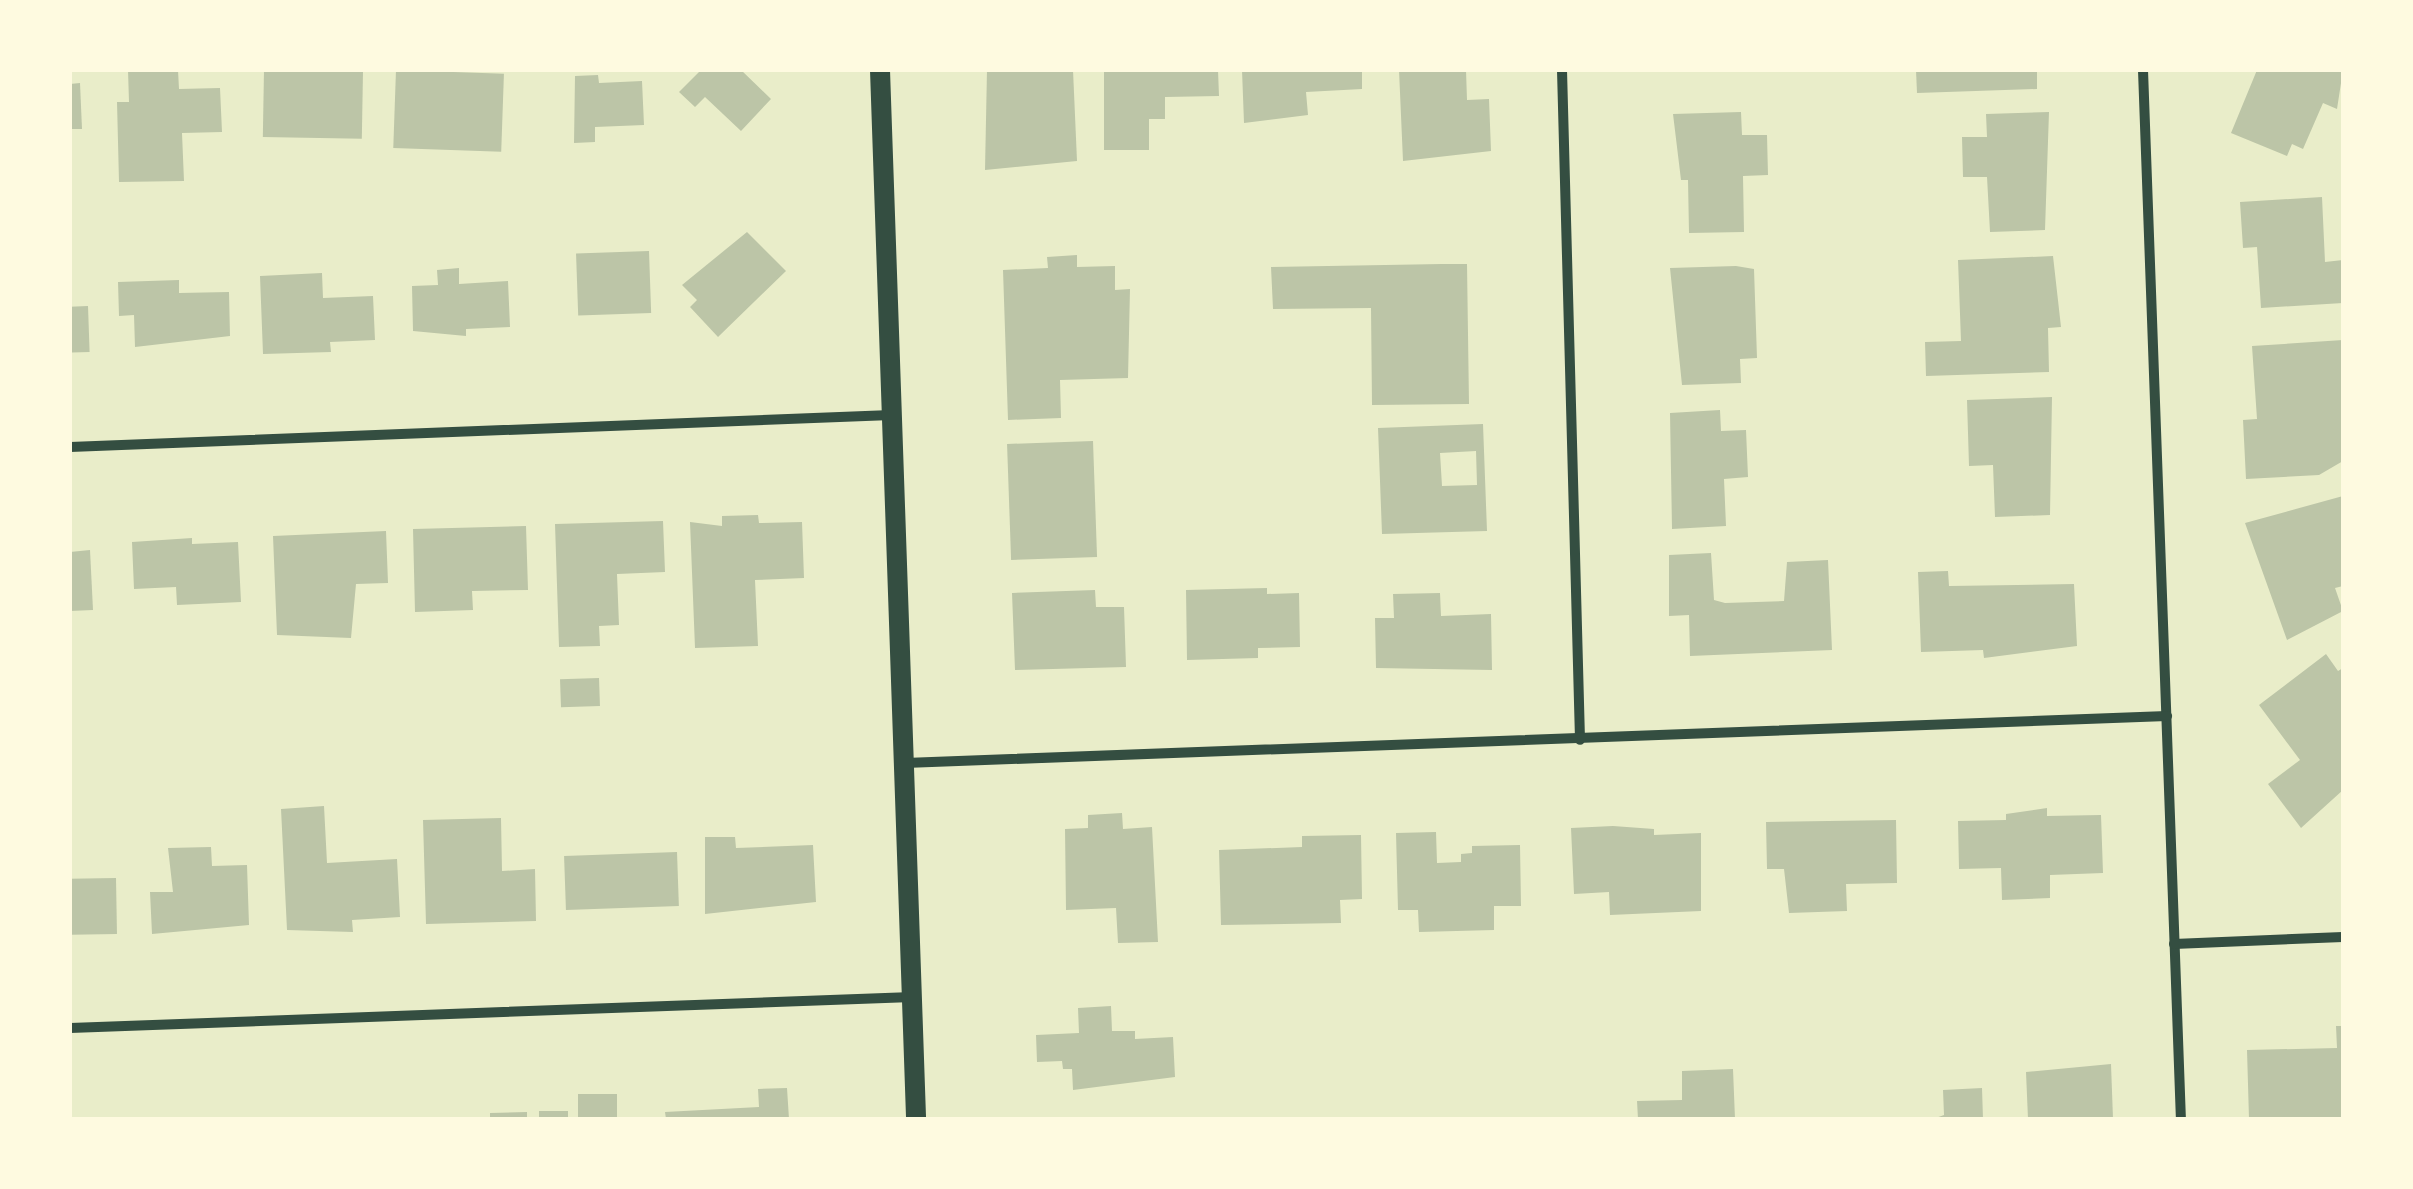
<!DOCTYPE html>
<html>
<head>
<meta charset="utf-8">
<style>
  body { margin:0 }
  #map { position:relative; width:2413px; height:1189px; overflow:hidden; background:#e9edc9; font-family:Roboto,sans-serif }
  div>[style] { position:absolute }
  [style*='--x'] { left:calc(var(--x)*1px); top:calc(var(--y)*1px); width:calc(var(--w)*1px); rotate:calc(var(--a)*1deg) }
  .building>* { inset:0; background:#bcc5a7; transform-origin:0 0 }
  .minor>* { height:10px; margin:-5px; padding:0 5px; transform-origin:5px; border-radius:5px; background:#344e41 }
  .secondary>* { height:20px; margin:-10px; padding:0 10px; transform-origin:10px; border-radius:10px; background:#344e41 }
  span { translate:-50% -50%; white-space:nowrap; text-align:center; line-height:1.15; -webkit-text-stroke:8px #fefae0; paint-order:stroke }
  .frame { position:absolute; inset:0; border:72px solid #fefae0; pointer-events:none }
</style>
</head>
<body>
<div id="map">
  <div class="building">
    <div style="clip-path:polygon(128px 70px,178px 70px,179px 89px,220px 88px,222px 132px,182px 133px,184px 181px,119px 182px,117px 102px,129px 102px)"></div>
    <div style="left:264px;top:70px;width:99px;height:67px;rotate:1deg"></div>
    <div style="left:396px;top:70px;width:108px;height:78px;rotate:2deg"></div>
    <div style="clip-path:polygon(701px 70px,741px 70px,771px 99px,741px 131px,705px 97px,695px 107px,679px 92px)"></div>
    <div style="clip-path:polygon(987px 70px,1073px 70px,1077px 161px,985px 170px)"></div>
    <div style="clip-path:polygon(1104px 70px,1218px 70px,1219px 96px,1165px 97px,1165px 119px,1149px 119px,1149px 150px,1104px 150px)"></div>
    <div style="clip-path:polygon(1242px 70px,1362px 70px,1362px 89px,1306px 92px,1308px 115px,1244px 123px)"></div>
    <div style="clip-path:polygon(1399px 70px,1466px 70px,1467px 100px,1489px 99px,1491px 151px,1403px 161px)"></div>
    <div style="clip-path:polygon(1916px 70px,2037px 70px,2037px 89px,1917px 93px)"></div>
    <div style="clip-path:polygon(2257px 70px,2343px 70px,2337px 109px,2323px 103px,2303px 149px,2292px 144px,2287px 156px,2231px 133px)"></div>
    <div style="clip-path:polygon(598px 75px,599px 83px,642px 81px,644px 125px,595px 127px,595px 142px,574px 143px,575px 76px)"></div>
    <div style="clip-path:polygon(80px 83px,82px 129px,70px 129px,70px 84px)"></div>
    <div style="clip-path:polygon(1741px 112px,1742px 135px,1767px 135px,1768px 175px,1743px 176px,1744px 232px,1689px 233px,1688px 180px,1681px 180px,1673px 114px)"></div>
    <div style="clip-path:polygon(2049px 112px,2045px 230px,1990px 232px,1987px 177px,1963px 177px,1962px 137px,1987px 137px,1986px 114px)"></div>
    <div style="clip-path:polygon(2322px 197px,2325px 262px,2343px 260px,2343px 303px,2261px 308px,2257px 247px,2243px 248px,2240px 202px)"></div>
    <div style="clip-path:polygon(747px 232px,786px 271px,718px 337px,690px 307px,697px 300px,682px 285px)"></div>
    <div style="left:649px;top:251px;width:62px;height:73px;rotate:88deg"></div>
    <div style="clip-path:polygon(1077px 255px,1077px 267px,1115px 266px,1115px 290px,1130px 289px,1128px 378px,1060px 380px,1061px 418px,1008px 420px,1003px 270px,1048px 268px,1047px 257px)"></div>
    <div style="clip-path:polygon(2053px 256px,2061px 327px,2048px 328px,2049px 372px,1926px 376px,1925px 342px,1961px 341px,1958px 260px)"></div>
    <div style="clip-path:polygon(1442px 264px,1467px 264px,1469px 404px,1372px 405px,1371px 308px,1273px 309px,1271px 267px)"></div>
    <div style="clip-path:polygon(1736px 266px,1754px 269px,1757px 358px,1740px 359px,1741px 383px,1682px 385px,1670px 268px)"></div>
    <div style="clip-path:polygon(459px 268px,459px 284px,508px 281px,510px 327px,466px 329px,466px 336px,413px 331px,412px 286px,438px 285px,437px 270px)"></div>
    <div style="clip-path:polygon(322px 273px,323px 298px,373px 296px,375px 340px,330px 342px,331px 352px,263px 354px,260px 276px)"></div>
    <div style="clip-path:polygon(179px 280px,179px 293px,229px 292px,230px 336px,135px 347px,134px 315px,119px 316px,118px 282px)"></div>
    <div style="left:88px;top:306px;width:46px;height:18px;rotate:88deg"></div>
    <div style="clip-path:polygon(2343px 340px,2343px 461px,2319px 475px,2246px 479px,2243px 420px,2257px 419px,2252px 346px)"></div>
    <div style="clip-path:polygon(2052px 397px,2050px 515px,1995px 517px,1993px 465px,1969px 466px,1967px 400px)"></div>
    <div style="clip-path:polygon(1720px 410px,1721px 431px,1746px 430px,1748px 477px,1724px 479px,1726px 526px,1672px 529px,1670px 413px)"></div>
    <div style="clip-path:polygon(evenodd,1483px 424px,1487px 531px,1382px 534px,1378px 428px,1483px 424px,1476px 451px,1477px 485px,1442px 486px,1440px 453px,1476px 451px)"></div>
    <div style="left:1093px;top:441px;width:116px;height:86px;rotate:88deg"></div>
    <div style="clip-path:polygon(2343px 496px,2343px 586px,2335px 588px,2343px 611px,2287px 640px,2245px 523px)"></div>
    <div style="clip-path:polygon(758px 515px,759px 523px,802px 522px,804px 578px,755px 580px,758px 646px,695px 648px,690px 522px,722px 526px,722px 516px)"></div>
    <div style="clip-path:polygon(663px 521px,665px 572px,617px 574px,619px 625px,599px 626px,600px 646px,559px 647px,555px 524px)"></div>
    <div style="clip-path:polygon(526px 526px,528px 590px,472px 591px,473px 610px,415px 612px,413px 529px)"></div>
    <div style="clip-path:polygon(386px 531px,388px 583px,356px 584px,351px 638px,277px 635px,273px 536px)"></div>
    <div style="clip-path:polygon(192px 538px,192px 544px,238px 542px,241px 602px,177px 605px,176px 587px,134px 589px,132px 542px)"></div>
    <div style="clip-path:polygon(90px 550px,93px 610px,70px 611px,70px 552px)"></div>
    <div style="clip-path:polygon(1711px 553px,1714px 600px,1725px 603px,1784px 601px,1787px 562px,1828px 560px,1832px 650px,1690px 656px,1689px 615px,1669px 616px,1669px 555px)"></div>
    <div style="clip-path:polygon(1948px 571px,1949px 586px,2074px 584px,2077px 646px,1984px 658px,1983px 650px,1921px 652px,1918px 572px)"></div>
    <div style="clip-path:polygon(1267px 588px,1267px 594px,1299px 593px,1300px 647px,1258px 648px,1258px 658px,1187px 660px,1186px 590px)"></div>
    <div style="clip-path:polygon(1095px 590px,1096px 607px,1124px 607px,1126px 667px,1015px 670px,1012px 593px)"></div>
    <div style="clip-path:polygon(1440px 593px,1441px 616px,1491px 614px,1492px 670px,1376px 668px,1375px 618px,1394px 618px,1393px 594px)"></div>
    <div style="clip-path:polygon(2326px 654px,2338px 671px,2343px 668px,2343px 790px,2301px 828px,2268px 784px,2300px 760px,2259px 705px)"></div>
    <div style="left:599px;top:678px;width:28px;height:39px;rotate:88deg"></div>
    <div style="clip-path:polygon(324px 806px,327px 863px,397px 859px,400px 917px,352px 920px,353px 932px,287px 930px,281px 809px)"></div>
    <div style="clip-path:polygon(2047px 808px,2047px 816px,2101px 815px,2103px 873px,2050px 875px,2050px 898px,2002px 900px,2001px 868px,1959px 869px,1958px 821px,2006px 820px,2006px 814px)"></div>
    <div style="clip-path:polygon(1122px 813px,1123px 829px,1152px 827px,1158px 942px,1118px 943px,1116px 908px,1066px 910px,1065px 829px,1088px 828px,1088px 815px)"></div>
    <div style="clip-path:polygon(501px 818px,502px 871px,535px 869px,536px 921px,426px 924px,423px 820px)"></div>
    <div style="clip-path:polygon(1896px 820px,1897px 883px,1846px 884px,1847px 911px,1789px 913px,1784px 869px,1767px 869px,1766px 822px)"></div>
    <div style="clip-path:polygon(1613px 826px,1654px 829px,1654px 835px,1701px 833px,1701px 911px,1610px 915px,1609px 892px,1574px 894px,1571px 828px)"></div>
    <div style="clip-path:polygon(1436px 832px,1437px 863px,1461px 862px,1461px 854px,1472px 853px,1472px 846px,1520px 845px,1521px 906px,1494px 906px,1494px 930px,1419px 932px,1418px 910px,1398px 910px,1396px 833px)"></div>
    <div style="clip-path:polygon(1361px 835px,1362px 899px,1340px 900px,1341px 923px,1221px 925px,1219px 850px,1302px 847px,1302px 836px)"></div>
    <div style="clip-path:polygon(705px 837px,735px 837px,736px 848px,813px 845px,816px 902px,705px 914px)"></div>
    <div style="clip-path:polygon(211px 847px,212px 866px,247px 865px,249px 925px,152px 934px,150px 892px,173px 892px,168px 848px)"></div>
    <div style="left:677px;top:852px;width:54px;height:113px;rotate:88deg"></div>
    <div style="left:116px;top:878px;width:56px;height:46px;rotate:89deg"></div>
    <div style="clip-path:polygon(1111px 1006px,1112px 1031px,1135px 1031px,1135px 1039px,1173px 1037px,1175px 1077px,1073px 1090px,1072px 1069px,1063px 1069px,1062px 1061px,1037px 1062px,1036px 1035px,1079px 1033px,1078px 1008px)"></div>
    <div style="clip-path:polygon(2336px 1026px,2343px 1026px,2343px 1119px,2249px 1119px,2247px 1050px,2337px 1048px)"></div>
    <div style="clip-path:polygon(2111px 1064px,2113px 1119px,2028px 1119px,2026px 1072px)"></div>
    <div style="clip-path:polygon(1733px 1069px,1735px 1119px,1638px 1119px,1637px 1101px,1682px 1100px,1682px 1071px)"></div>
    <div style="clip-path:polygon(787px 1088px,789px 1119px,666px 1119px,665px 1112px,759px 1107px,758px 1089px)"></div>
    <div style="clip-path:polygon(1982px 1088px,1983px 1119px,1933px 1119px,1944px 1115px,1943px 1090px)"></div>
    <div style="left:617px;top:1094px;width:25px;height:39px;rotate:90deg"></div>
    <div style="left:568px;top:1111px;width:8px;height:29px;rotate:90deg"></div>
    <div style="clip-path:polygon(527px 1112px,527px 1119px,490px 1119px,490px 1113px)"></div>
  </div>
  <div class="minor">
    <div style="--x:1562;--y:70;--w:670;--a:88.46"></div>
    <div style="--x:2143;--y:70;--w:1050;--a:87.93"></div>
    <div style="--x:70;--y:447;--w:822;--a:-2.23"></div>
    <div style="--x:905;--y:763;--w:1263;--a:-2.13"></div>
    <div style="--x:2174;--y:944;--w:169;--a:-2.4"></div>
    <div style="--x:70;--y:1028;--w:843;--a:-2.11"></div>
  </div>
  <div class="secondary">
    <div style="--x:880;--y:70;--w:1050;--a:88.03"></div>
  </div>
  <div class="frame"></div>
</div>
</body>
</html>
